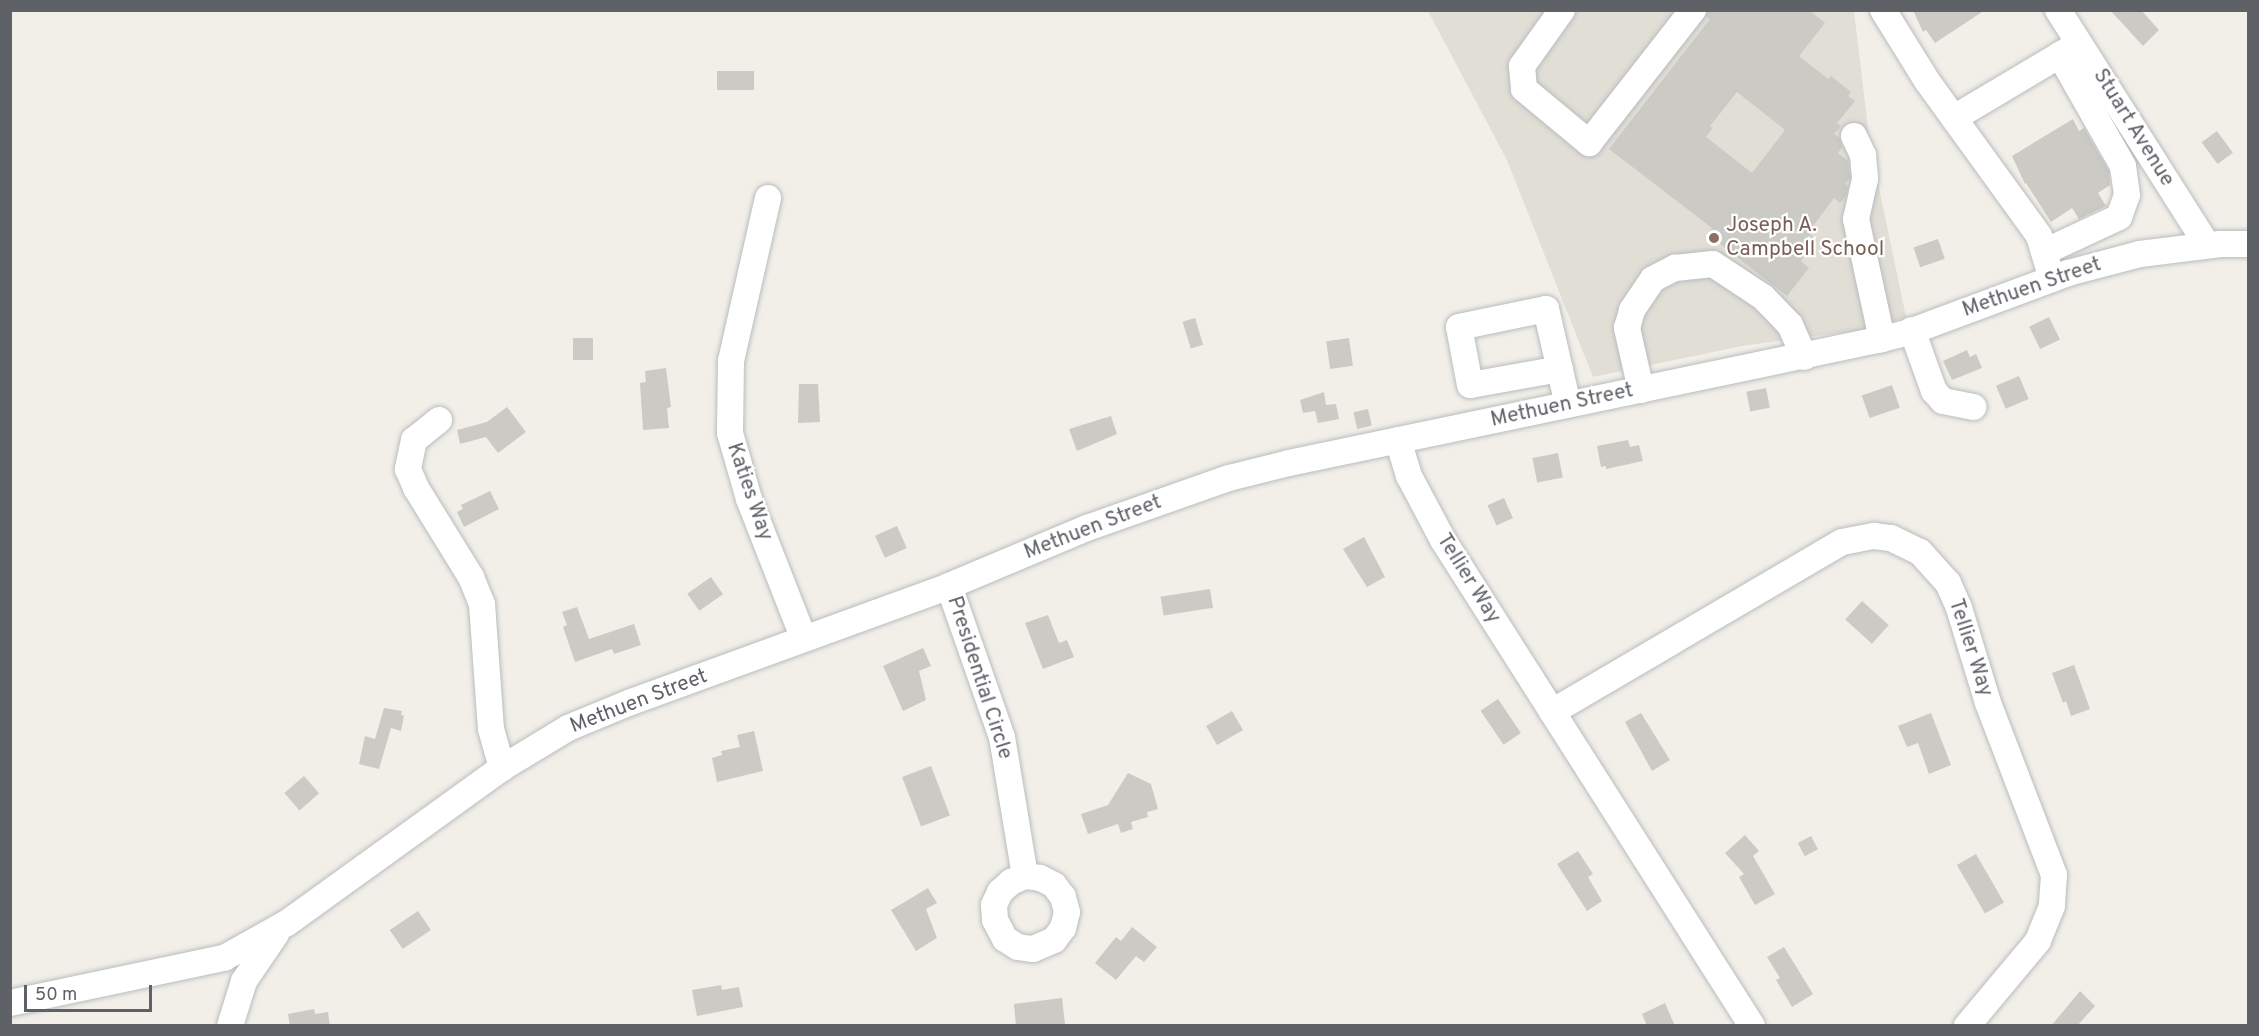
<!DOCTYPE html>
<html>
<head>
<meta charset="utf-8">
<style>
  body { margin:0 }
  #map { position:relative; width:2259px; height:1036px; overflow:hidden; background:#f1efe7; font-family:Overpass,sans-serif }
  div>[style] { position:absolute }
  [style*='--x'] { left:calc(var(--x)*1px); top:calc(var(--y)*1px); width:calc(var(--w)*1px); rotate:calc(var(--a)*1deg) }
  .education>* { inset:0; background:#e1ded5 }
  .building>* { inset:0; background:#cccac4; transform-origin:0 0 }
  .roads { filter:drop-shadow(0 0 2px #b9bcc1) drop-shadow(0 0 2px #b9bcc1) }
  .minor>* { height:26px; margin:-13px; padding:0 13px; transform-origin:13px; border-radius:13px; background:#fff }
  .dots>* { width:16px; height:16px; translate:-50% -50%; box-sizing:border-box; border:3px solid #fff; border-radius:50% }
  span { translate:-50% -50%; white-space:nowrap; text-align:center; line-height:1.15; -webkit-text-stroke:4.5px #fff; paint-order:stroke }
  .street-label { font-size:21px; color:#5e6267 }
  .education-label { font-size:21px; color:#785e54 }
  .left { translate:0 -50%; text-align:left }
  .frame { position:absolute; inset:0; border:12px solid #5e6267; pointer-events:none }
  .scale { position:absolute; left:24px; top:985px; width:128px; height:27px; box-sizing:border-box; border:3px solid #5e6267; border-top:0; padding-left:8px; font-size:18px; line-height:21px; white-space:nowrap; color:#5e6267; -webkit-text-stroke:4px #fff; paint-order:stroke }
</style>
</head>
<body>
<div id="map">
  <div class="education">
    <div style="clip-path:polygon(1428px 11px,1854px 11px,1870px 145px,1906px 317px,1867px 329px,1742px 346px,1593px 377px,1507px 160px)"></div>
  </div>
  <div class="building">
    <div style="clip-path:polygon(evenodd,1708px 10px,1809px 10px,1825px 23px,1799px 56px,1828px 79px,1831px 76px,1851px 92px,1848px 96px,1855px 101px,1837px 123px,1841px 126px,1834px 134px,1840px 138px,1842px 147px,1838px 153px,1848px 161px,1850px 178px,1845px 184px,1848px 187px,1846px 196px,1840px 203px,1834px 198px,1810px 230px,1812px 231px,1810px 234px,1817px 240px,1801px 261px,1809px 268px,1787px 296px,1707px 234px,1712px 228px,1609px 149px,1710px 19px,1706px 16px,1708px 10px,1737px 92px,1785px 130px,1752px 173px,1706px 137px,1713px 128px,1710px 126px,1737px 92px)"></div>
    <div style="clip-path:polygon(1913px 10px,1985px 10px,1935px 43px,1926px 30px,1923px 32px)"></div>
    <div style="clip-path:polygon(2110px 10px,2141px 10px,2159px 30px,2143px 46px)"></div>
    <div style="left:717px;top:71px;width:37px;height:19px"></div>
    <div style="clip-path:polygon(2073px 119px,2079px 131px,2084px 128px,2109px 171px,2110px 185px,2098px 193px,2106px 206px,2079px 219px,2072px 208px,2051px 222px,2026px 183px,2025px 184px,2012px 156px)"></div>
    <div style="left:2217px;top:131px;width:27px;height:19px;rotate:54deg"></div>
    <div style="left:1938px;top:239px;width:21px;height:26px;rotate:71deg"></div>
    <div style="left:2049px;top:317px;width:25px;height:22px;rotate:64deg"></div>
    <div style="left:1195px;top:318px;width:28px;height:13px;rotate:73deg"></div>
    <div style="left:573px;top:338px;width:20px;height:22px"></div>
    <div style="left:1349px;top:338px;width:28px;height:23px;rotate:82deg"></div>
    <div style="clip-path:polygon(1967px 350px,1970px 357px,1976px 354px,1982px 368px,1952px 380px,1943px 361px)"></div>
    <div style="clip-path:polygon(666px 368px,671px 407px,667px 408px,669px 428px,643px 430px,640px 383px,646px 382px,645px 371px)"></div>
    <div style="left:2019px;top:376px;width:25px;height:25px;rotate:67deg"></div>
    <div style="clip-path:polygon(799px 384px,818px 384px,820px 422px,798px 423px)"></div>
    <div style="left:1892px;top:385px;width:24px;height:32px;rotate:71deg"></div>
    <div style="left:1766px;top:388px;width:20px;height:20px;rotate:79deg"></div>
    <div style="clip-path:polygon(1324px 392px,1326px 405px,1336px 404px,1339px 419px,1318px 423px,1315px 411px,1303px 413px,1300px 400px)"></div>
    <div style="clip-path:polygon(507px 407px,526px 432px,498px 453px,486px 437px,460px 444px,457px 430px,487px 422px)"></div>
    <div style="left:1368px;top:409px;width:17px;height:15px;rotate:77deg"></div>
    <div style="clip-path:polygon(1111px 416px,1117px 434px,1077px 451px,1069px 429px)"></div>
    <div style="clip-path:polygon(1628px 440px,1630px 447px,1639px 445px,1643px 461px,1606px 469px,1606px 466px,1601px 467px,1597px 446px)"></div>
    <div style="left:1558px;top:453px;width:25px;height:26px;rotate:79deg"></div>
    <div style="clip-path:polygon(490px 491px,499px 509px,464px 527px,457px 512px,463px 509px,461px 505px)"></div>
    <div style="left:1504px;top:498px;width:22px;height:18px;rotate:66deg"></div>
    <div style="left:897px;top:526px;width:24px;height:24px;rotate:66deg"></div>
    <div style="clip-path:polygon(1364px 537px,1385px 577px,1367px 587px,1343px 549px)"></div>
    <div style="left:711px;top:577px;width:21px;height:29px;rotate:55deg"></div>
    <div style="left:1210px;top:589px;width:19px;height:50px;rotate:81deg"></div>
    <div style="left:1862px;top:601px;width:36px;height:25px;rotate:42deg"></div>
    <div style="clip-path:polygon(577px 607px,589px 639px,634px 624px,641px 645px,614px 654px,612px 649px,575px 662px,563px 627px,567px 625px,562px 612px)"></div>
    <div style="clip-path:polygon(1048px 615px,1059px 643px,1067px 640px,1074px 657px,1043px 669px,1025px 623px)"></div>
    <div style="clip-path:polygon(923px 648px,931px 666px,919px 671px,926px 700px,903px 711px,883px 666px)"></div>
    <div style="clip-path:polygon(2074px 665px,2090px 709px,2071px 716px,2066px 701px,2063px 703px,2052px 673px)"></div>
    <div style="left:1498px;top:699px;width:41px;height:21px;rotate:56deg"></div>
    <div style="clip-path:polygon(384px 708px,402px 711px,401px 715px,404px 716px,401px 731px,391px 728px,379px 769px,359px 764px,365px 736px,375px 739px)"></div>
    <div style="left:1232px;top:711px;width:22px;height:30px;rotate:60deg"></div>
    <div style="clip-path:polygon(1641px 713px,1670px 760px,1652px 771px,1625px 722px)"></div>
    <div style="clip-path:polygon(1931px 713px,1951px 765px,1929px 774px,1918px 743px,1907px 747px,1898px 726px)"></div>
    <div style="clip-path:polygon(754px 731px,763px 771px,717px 782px,712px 758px,722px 755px,721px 751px,740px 747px,737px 735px)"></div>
    <div style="left:931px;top:766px;width:53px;height:31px;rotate:69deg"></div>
    <div style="clip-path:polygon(1128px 773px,1151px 784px,1158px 809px,1147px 812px,1148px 817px,1131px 822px,1133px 829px,1121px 833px,1118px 824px,1088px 834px,1081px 814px,1108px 805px)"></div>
    <div style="left:304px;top:776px;width:23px;height:26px;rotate:49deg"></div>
    <div style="clip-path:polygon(1745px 835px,1759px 851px,1753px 856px,1775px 894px,1755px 905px,1739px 877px,1744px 874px,1725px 853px)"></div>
    <div style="left:1811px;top:836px;width:15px;height:15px;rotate:62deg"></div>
    <div style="clip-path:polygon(1578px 851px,1593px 874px,1588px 877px,1602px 901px,1587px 911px,1557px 864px)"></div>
    <div style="left:1976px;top:854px;width:56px;height:22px;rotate:60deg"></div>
    <div style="clip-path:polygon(928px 888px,937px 903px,926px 909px,937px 938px,916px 951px,891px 910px)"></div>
    <div style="left:418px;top:911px;width:23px;height:34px;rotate:56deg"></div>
    <div style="clip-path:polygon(1132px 927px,1157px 947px,1144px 962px,1136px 956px,1116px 980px,1095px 963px,1116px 937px,1121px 941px)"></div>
    <div style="clip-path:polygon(1784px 947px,1813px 994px,1792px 1007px,1776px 980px,1780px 978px,1767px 957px)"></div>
    <div style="clip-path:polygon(721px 985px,722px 990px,739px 987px,743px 1007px,697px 1016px,692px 990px)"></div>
    <div style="clip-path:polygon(2080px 991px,2095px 1006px,2077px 1026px,2051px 1026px)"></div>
    <div style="clip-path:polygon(1062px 998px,1065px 1024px,1016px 1026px,1014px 1004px)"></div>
    <div style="clip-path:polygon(1665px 1003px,1675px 1026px,1647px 1026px,1642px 1014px)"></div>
    <div style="clip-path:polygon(314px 1009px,315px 1014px,328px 1012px,330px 1026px,290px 1026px,288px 1014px)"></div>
  </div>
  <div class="roads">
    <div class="minor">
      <div style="--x:1562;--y:10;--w:69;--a:125.5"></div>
      <div style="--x:1522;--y:66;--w:23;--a:85"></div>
      <div style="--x:1524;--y:89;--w:85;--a:39.7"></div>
      <div style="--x:1589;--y:143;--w:169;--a:-52"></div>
      <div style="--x:1883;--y:10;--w:84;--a:58.2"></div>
      <div style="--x:1927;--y:81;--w:191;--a:54.1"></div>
      <div style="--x:2039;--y:236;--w:45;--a:73.2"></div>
      <div style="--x:2058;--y:10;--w:278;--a:57.6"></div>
      <div style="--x:1954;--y:118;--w:141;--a:-30.8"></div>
      <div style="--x:1854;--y:136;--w:21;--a:65"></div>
      <div style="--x:1863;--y:155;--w:24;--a:85"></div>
      <div style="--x:1865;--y:179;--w:41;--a:102.7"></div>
      <div style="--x:1856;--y:219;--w:123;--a:77.8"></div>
      <div style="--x:768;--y:198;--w:167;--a:102.8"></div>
      <div style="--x:731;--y:361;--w:72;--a:90.8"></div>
      <div style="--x:730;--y:433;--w:69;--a:73.9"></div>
      <div style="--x:749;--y:499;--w:150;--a:68.6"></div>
      <div style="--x:2044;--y:252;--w:83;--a:-25"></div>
      <div style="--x:2119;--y:217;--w:23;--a:-70"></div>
      <div style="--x:2127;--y:195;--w:29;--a:-98"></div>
      <div style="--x:2123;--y:166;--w:128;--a:-119.6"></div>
      <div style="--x:1912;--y:330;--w:65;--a:70.2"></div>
      <div style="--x:1934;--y:391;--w:13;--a:48"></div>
      <div style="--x:1943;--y:401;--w:31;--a:11"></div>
      <div style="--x:1560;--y:369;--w:91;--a:169.9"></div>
      <div style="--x:1470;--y:385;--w:59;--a:-100.7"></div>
      <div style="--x:1459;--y:327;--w:89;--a:-11.7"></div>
      <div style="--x:1546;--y:309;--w:98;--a:77.1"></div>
      <div style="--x:1641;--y:390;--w:64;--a:-102.7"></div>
      <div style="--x:1627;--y:328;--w:19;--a:-74"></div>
      <div style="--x:1632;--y:310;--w:37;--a:-56"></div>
      <div style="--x:1653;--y:279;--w:25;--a:-27"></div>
      <div style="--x:1675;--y:268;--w:38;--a:-6"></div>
      <div style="--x:1713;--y:264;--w:60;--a:33.4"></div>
      <div style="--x:1763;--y:297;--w:39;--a:46"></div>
      <div style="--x:1790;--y:325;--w:35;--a:66"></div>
      <div style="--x:439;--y:420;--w:32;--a:141"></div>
      <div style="--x:414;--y:440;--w:30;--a:102"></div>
      <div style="--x:408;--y:469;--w:21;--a:67"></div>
      <div style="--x:416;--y:488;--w:105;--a:58.3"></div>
      <div style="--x:471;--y:577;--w:29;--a:68"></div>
      <div style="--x:482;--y:604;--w:125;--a:85.9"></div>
      <div style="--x:491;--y:729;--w:41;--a:74.2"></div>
      <div style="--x:1398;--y:440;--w:38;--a:73"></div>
      <div style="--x:1409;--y:476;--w:72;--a:62"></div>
      <div style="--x:1443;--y:540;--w:576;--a:57.55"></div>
      <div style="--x:949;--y:586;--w:160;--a:70.7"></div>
      <div style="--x:1002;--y:737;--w:141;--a:80.6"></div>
      <div style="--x:1025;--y:876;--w:15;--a:157"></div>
      <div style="--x:1011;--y:882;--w:15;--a:138"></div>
      <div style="--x:1000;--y:892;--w:14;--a:115"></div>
      <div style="--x:994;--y:905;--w:15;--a:86"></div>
      <div style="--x:995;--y:920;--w:21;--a:62"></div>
      <div style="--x:1005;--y:939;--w:15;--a:32"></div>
      <div style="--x:1018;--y:947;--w:15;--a:8"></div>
      <div style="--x:1033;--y:949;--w:23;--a:-23"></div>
      <div style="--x:1054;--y:940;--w:15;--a:-53"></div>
      <div style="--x:1063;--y:928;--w:16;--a:-76"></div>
      <div style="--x:1067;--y:912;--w:16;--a:-105"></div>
      <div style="--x:1063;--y:897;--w:15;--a:-127"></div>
      <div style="--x:1054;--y:885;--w:16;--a:-153"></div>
      <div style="--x:1040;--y:878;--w:15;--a:-172"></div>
      <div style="--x:1552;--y:712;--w:336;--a:-30.4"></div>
      <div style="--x:1842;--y:542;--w:33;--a:-11"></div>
      <div style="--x:1874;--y:536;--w:17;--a:7"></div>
      <div style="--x:1891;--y:538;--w:32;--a:26"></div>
      <div style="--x:1920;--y:552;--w:42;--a:47.9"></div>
      <div style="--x:1948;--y:583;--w:27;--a:66"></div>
      <div style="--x:1959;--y:608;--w:99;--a:73"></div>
      <div style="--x:1988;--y:703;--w:184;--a:69"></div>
      <div style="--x:2054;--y:875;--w:31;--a:94"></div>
      <div style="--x:2052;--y:906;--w:38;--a:112"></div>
      <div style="--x:2038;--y:941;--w:111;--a:129.9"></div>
      <div style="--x:10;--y:1003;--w:219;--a:-11.9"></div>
      <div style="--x:224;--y:958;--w:72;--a:-29.1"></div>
      <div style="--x:287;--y:923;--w:265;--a:-35.8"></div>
      <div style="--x:502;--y:768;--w:77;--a:-31.2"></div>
      <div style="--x:568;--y:728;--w:68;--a:-22.4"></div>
      <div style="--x:631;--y:702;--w:338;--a:-20"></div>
      <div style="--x:949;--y:586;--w:150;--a:-22.8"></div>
      <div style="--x:1087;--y:528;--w:151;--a:-19.4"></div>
      <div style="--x:1229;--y:478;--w:62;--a:-14"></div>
      <div style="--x:1289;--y:463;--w:602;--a:-11.8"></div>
      <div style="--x:1878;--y:340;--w:30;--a:-14"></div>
      <div style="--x:1907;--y:333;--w:172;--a:-20.4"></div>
      <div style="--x:2068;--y:273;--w:74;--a:-14.8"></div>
      <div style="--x:2140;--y:254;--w:81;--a:-7.1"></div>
      <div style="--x:2220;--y:244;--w:28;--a:0"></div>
      <div style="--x:230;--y:1026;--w:47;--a:-72.7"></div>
      <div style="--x:244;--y:981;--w:57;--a:-55.8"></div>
    </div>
  </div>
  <div class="dots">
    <div style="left:1714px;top:238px;background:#8d6e63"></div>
  </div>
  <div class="street-label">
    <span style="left:2133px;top:128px;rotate:58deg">Stuart Avenue</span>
    <span style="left:2032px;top:288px;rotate:-19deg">Methuen Street</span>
    <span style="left:1562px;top:406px;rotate:-12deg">Methuen Street</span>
    <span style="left:749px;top:492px;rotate:71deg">Katies Way</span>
    <span style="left:1093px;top:528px;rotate:-21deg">Methuen Street</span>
    <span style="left:1468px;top:579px;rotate:58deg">Tellier Way</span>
    <span style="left:1970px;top:648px;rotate:72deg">Tellier Way</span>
    <span style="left:979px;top:678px;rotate:72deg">Presidential Circle</span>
    <span style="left:639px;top:702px;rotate:-21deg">Methuen Street</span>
  </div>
  <div class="education-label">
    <span class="left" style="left:1726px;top:238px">Joseph A.<br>Campbell School</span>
  </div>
  <div class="frame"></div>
  <div class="scale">50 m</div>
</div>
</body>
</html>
